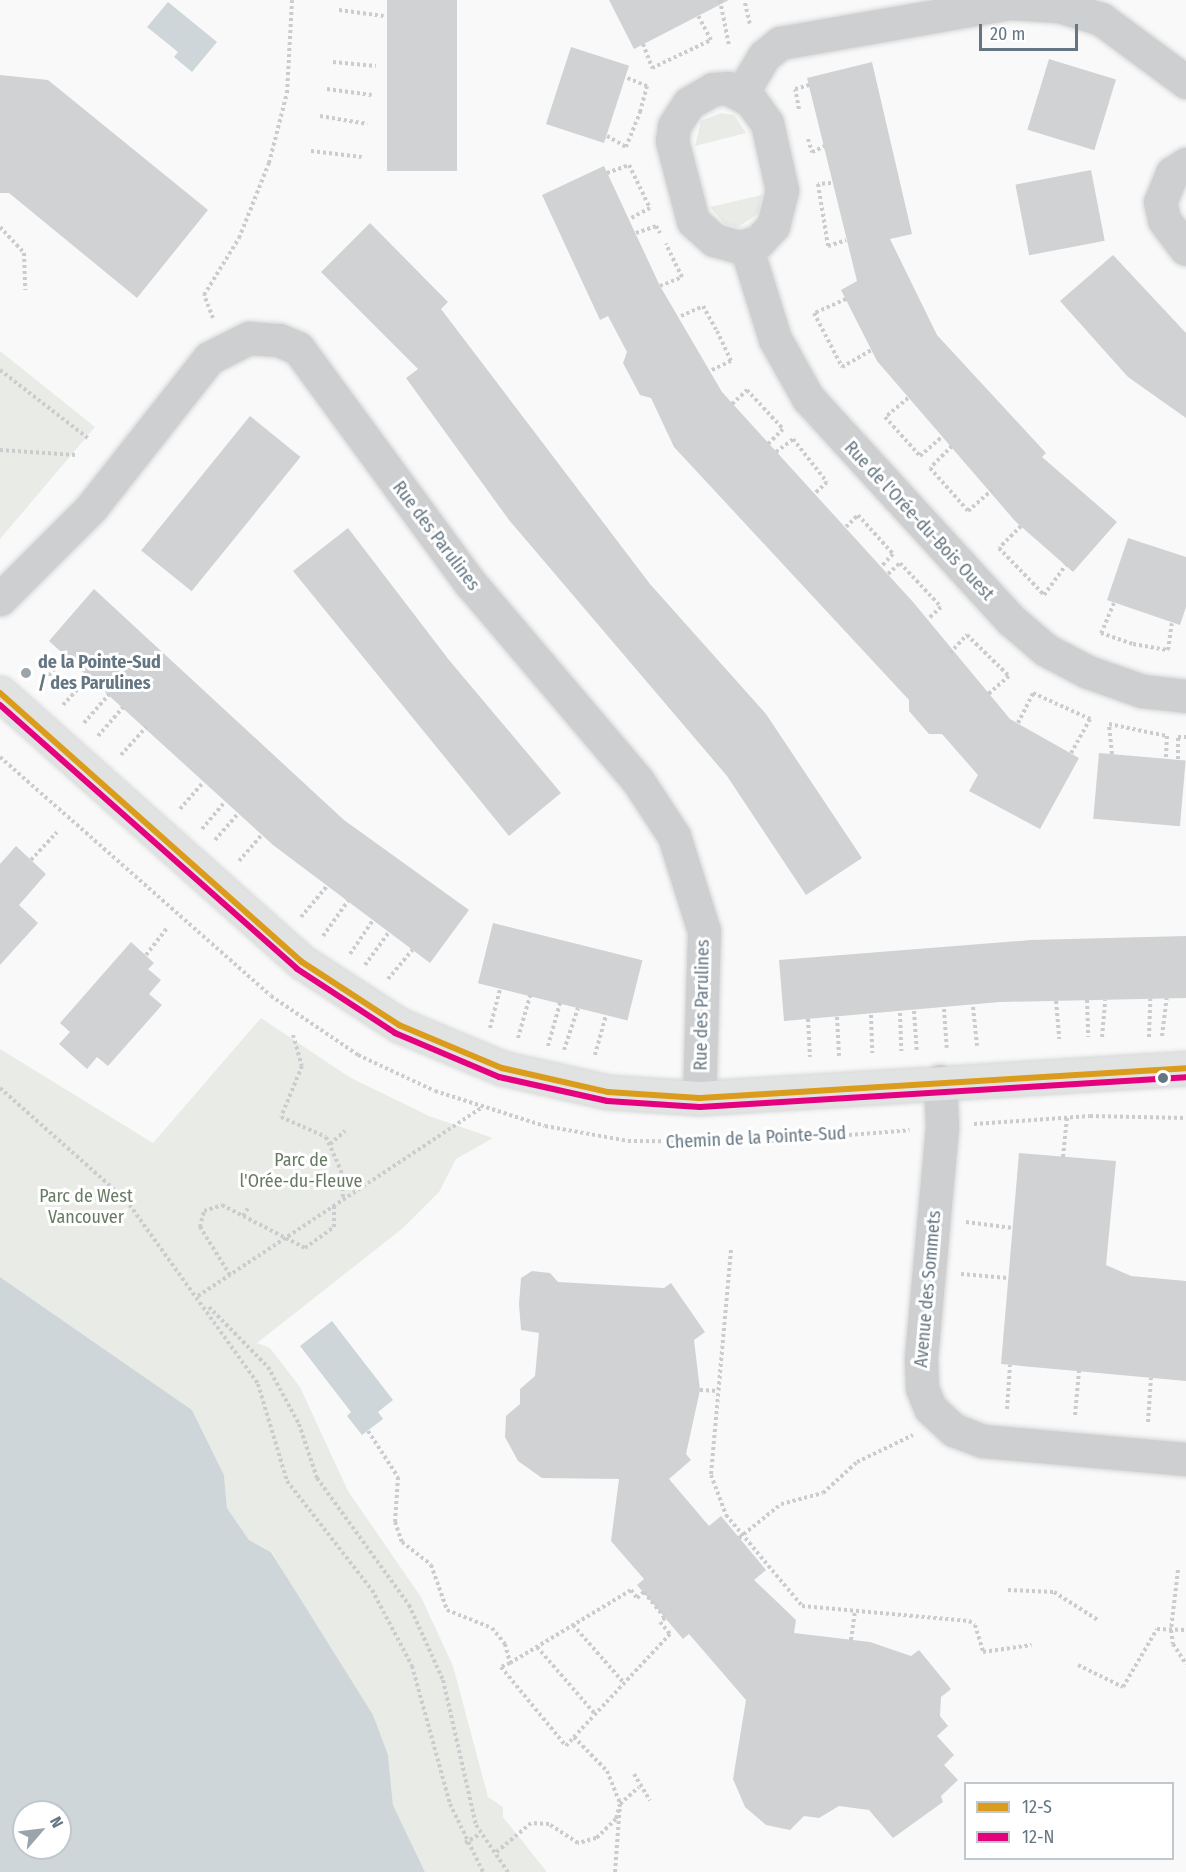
<!DOCTYPE html>
<html>
<head>
<meta charset="utf-8">
<style>
  body { margin:0 }
  #map { position:relative; width:1186px; height:1872px; overflow:hidden; background:#f9f9f9; font-family:"Fira Sans Condensed",sans-serif }
  div>[style] { position:absolute }
  [style*='--x'] { left:calc(var(--x)*1px); top:calc(var(--y)*1px); width:calc(var(--w)*1px); rotate:calc(var(--a)*1deg) }
  .green>* { inset:0; background:#e8ebe6 }
  .water>* { inset:0; background:#ced6d9 }
  .building>* { inset:0; background:#d0d2d3; transform-origin:0 0 }
  .path>* { height:4px; margin-top:-2px; transform-origin:0; background:repeating-linear-gradient(90deg,#cbcccd 0 3px,transparent 0 6px) }
  .roads { filter:drop-shadow(0 0 2px #d5d6d7) drop-shadow(0 0 2px #d5d6d7) }
  .street>* { height:33px; margin:-16.5px; padding:0 16.5px; transform-origin:16.5px; border-radius:16.5px; background:#cecfd0 }
  .secondary>* { height:33px; margin:-16.5px; padding:0 16.5px; transform-origin:16.5px; border-radius:16.5px; background:#e1e2e2 }
  .bus-1>* { height:6px; margin:-3px; padding:0 3px; transform-origin:3px; border-radius:3px; background:#da9c1a }
  .bus-2>* { height:6px; margin:-3px; padding:0 3px; transform-origin:3px; border-radius:3px; background:#e5007d }
  .dots>* { width:16px; height:16px; translate:-50% -50%; box-sizing:border-box; border:3px solid #fff; border-radius:50% }
  span { translate:-50% -50%; white-space:nowrap; text-align:center; line-height:1.15; -webkit-text-stroke:6px #fff; paint-order:stroke }
  .street-label { font-size:18px; color:#657683 }
  .poi-label { font-size:18px; color:#657683; font-weight:700 }
  .left { translate:0 -50%; text-align:left }
  .park-label { font-size:18px; color:#687a64 }
  .legend { position:absolute; left:964px; top:1782px; width:210px; height:78px; box-sizing:border-box; background:#fff; border:2px solid #c1c8cd; margin:0; padding:8px 10px; list-style:none; font-size:18px; color:#657683 }
  .legend li { display:flex; align-items:center; gap:12px; height:30px }
  .legend b { width:30px; border:2px solid #c1c8cd }
  .north { position:absolute; left:12px; top:1800px; width:60px; height:60px; box-sizing:border-box; background:#fff; border:2px solid #c1c8cd; border-radius:50%; rotate:62deg; font-size:16px; font-weight:700; line-height:24px; text-align:center; color:#657683 }
  .north::after { content:''; display:block; margin:auto; width:21px; height:27px; background:#99a4ac; clip-path:polygon(50% 0,100% 100%,50% 72%,0 100%) }
  .scale { position:absolute; left:979px; top:24px; width:99px; height:27px; box-sizing:border-box; border:3px solid #657683; border-top:0; padding-left:8px; font-size:18px; line-height:21px; white-space:nowrap; color:#657683; -webkit-text-stroke:4px #fff; paint-order:stroke }
</style>
</head>
<body>
<div id="map">
  <div class="green">
    <div style="clip-path:polygon(721px 113px,734px 115px,746px 133px,695px 146px,701px 121px)"></div>
    <div style="clip-path:polygon(762px 195px,758px 214px,738px 227px,725px 224px,710px 207px)"></div>
    <div style="clip-path:polygon(0 351px,95px 427px,0 539px)"></div>
    <div style="clip-path:polygon(261px 1018px,349px 1077px,429px 1116px,493px 1138px,456px 1159px,439px 1192px,403px 1228px,257px 1343px,270px 1348px,300px 1387px,348px 1491px,421px 1597px,453px 1666px,488px 1797px,503px 1807px,503px 1817px,547px 1872px,425px 1872px,393px 1805px,388px 1755px,272px 1552px,249px 1540px,227px 1508px,224px 1475px,192px 1410px,0 1277px,0 1049px,153px 1143px)"></div>
  </div>
  <div class="water">
    <div style="clip-path:polygon(168px 2px,217px 42px,192px 72px,174px 57px,178px 52px,147px 27px)"></div>
    <div style="clip-path:polygon(evenodd,0 1277px,192px 1410px,224px 1475px,227px 1508px,249px 1540px,271px 1552px,373px 1715px,388px 1755px,393px 1805px,425px 1872px,0 1872px,0 1277px,24px 1812px,60px 1812px,60px 1848px,24px 1848px,24px 1812px)"></div>
    <div style="clip-path:polygon(332px 1321px,393px 1400px,378px 1412px,383px 1419px,362px 1435px,347px 1416px,351px 1412px,300px 1346px)"></div>
  </div>
  <div class="building">
    <div style="left:387px;top:0;width:70px;height:171px"></div>
    <div style="clip-path:polygon(609px 0,729px 0,634px 49px)"></div>
    <div style="left:571px;top:47px;width:61px;height:81px;rotate:18deg"></div>
    <div style="left:1049px;top:59px;width:70px;height:74px;rotate:17deg"></div>
    <div style="clip-path:polygon(872px 62px,912px 234px,890px 239px,937px 335px,1046px 453px,1042px 457px,1117px 522px,1073px 572px,1015px 521px,877px 361px,841px 290px,857px 281px,807px 78px)"></div>
    <div style="clip-path:polygon(0 75px,48px 80px,208px 210px,137px 298px,9px 193px,0 193px)"></div>
    <div style="clip-path:polygon(604px 166px,660px 286px,722px 392px,913px 602px,1010px 719px,1079px 758px,1040px 829px,969px 791px,978px 775px,942px 734px,929px 734px,909px 711px,909px 700px,674px 447px,651px 398px,640px 395px,623px 363px,627px 352px,608px 316px,600px 320px,542px 195px)"></div>
    <div style="left:1091px;top:170px;width:72px;height:77px;rotate:79deg"></div>
    <div style="clip-path:polygon(370px 223px,448px 302px,441px 309px,650px 584px,766px 714px,862px 858px,806px 895px,727px 776px,509px 520px,406px 378px,418px 369px,321px 272px)"></div>
    <div style="clip-path:polygon(1113px 255px,1186px 333px,1186px 418px,1128px 377px,1060px 301px)"></div>
    <div style="left:250px;top:416px;width:65px;height:173px;rotate:39deg"></div>
    <div style="clip-path:polygon(348px 528px,449px 660px,561px 793px,509px 836px,293px 571px)"></div>
    <div style="clip-path:polygon(1128px 538px,1186px 557px,1186px 607px,1180px 625px,1107px 600px)"></div>
    <div style="clip-path:polygon(94px 589px,344px 820px,469px 910px,430px 963px,273px 845px,49px 641px)"></div>
    <div style="left:1099px;top:753px;width:87px;height:66px;rotate:5deg"></div>
    <div style="clip-path:polygon(16px 846px,46px 874px,19px 905px,38px 923px,0 965px,0 864px)"></div>
    <div style="left:493px;top:923px;width:154px;height:62px;rotate:14deg"></div>
    <div style="clip-path:polygon(1186px 936px,1186px 998px,1000px 1002px,784px 1021px,779px 960px,1031px 940px)"></div>
    <div style="clip-path:polygon(131px 942px,154px 963px,148px 969px,161px 980px,149px 994px,162px 1005px,108px 1066px,97px 1057px,87px 1069px,59px 1044px,70px 1032px,60px 1023px)"></div>
    <div style="clip-path:polygon(1019px 1153px,1116px 1161px,1106px 1265px,1131px 1276px,1186px 1281px,1186px 1381px,1001px 1364px)"></div>
    <div style="clip-path:polygon(532px 1271px,550px 1273px,558px 1282px,664px 1288px,671px 1283px,705px 1332px,694px 1340px,700px 1390px,686px 1454px,691px 1460px,669px 1479px,709px 1526px,721px 1516px,766px 1570px,754px 1580px,796px 1620px,794px 1633px,870px 1642px,911px 1656px,919px 1650px,951px 1689px,941px 1697px,940px 1716px,948px 1726px,937px 1736px,954px 1755px,944px 1765px,958px 1780px,941px 1796px,943px 1802px,893px 1838px,869px 1810px,839px 1806px,819px 1818px,804px 1816px,790px 1830px,766px 1825px,745px 1807px,733px 1779px,746px 1700px,689px 1634px,683px 1639px,637px 1585px,644px 1579px,611px 1541px,619px 1479px,542px 1478px,518px 1461px,505px 1437px,506px 1416px,520px 1404px,520px 1389px,535px 1376px,539px 1333px,521px 1330px,519px 1304px,521px 1278px)"></div>
  </div>
  <div class="path">
    <div style="--x:720;--y:0;--w:47;--a:78.9"></div>
    <div style="--x:745;--y:3;--w:23;--a:77"></div>
    <div style="--x:339;--y:10;--w:45;--a:7.6"></div>
    <div style="--x:643;--y:44;--w:26;--a:69"></div>
    <div style="--x:652;--y:68;--w:65;--a:-25.4"></div>
    <div style="--x:711;--y:40;--w:27;--a:-118"></div>
    <div style="--x:333;--y:62;--w:43;--a:5.3"></div>
    <div style="--x:327;--y:89;--w:45;--a:7.6"></div>
    <div style="--x:799;--y:109;--w:20;--a:-101"></div>
    <div style="--x:795;--y:89;--w:15;--a:-16"></div>
    <div style="--x:320;--y:116;--w:48;--a:9.7"></div>
    <div style="--x:607;--y:136;--w:22;--a:30"></div>
    <div style="--x:626;--y:147;--w:38;--a:-68"></div>
    <div style="--x:640;--y:112;--w:27;--a:-75"></div>
    <div style="--x:647;--y:86;--w:24;--a:-158"></div>
    <div style="--x:808;--y:139;--w:14;--a:73"></div>
    <div style="--x:812;--y:152;--w:14;--a:-25"></div>
    <div style="--x:311;--y:151;--w:51;--a:6.7"></div>
    <div style="--x:607;--y:173;--w:23;--a:-20"></div>
    <div style="--x:629;--y:165;--w:48;--a:64"></div>
    <div style="--x:650;--y:208;--w:24;--a:152"></div>
    <div style="--x:831;--y:183;--w:13;--a:176"></div>
    <div style="--x:818;--y:184;--w:63;--a:80.8"></div>
    <div style="--x:828;--y:246;--w:19;--a:-18"></div>
    <div style="--x:0;--y:227;--w:35;--a:47"></div>
    <div style="--x:24;--y:253;--w:37;--a:88"></div>
    <div style="--x:636;--y:233;--w:21;--a:-19"></div>
    <div style="--x:656;--y:226;--w:8;--a:60"></div>
    <div style="--x:660;--y:286;--w:24;--a:-22"></div>
    <div style="--x:682;--y:277;--w:37;--a:-116"></div>
    <div style="--x:846;--y:299;--w:35;--a:156"></div>
    <div style="--x:814;--y:313;--w:61;--a:62.6"></div>
    <div style="--x:842;--y:367;--w:34;--a:-30"></div>
    <div style="--x:681;--y:316;--w:24;--a:-24"></div>
    <div style="--x:703;--y:306;--w:29;--a:61"></div>
    <div style="--x:717;--y:331;--w:33;--a:65"></div>
    <div style="--x:731;--y:361;--w:23;--a:155"></div>
    <div style="--x:213;--y:318;--w:25;--a:-111"></div>
    <div style="--x:204;--y:295;--w:67;--a:-58.4"></div>
    <div style="--x:239;--y:238;--w:81;--a:-68.2"></div>
    <div style="--x:269;--y:163;--w:72;--a:-75.6"></div>
    <div style="--x:287;--y:93;--w:93;--a:-86.9"></div>
    <div style="--x:0;--y:370;--w:113;--a:37.8"></div>
    <div style="--x:908;--y:398;--w:30;--a:140"></div>
    <div style="--x:885;--y:417;--w:52;--a:48.1"></div>
    <div style="--x:920;--y:456;--w:30;--a:-41"></div>
    <div style="--x:732;--y:404;--w:21;--a:-43"></div>
    <div style="--x:747;--y:390;--w:53;--a:47.3"></div>
    <div style="--x:783;--y:429;--w:21;--a:135"></div>
    <div style="--x:952;--y:446;--w:31;--a:135"></div>
    <div style="--x:930;--y:468;--w:57;--a:48.5"></div>
    <div style="--x:968;--y:511;--w:32;--a:-41"></div>
    <div style="--x:0;--y:450;--w:76;--a:3.8"></div>
    <div style="--x:776;--y:452;--w:21;--a:-37"></div>
    <div style="--x:793;--y:439;--w:55;--a:51.7"></div>
    <div style="--x:827;--y:482;--w:19;--a:137"></div>
    <div style="--x:1021;--y:526;--w:31;--a:135"></div>
    <div style="--x:999;--y:548;--w:65;--a:46.2"></div>
    <div style="--x:1044;--y:595;--w:37;--a:-54"></div>
    <div style="--x:846;--y:527;--w:17;--a:-45"></div>
    <div style="--x:858;--y:515;--w:52;--a:48.1"></div>
    <div style="--x:893;--y:554;--w:18;--a:133"></div>
    <div style="--x:888;--y:574;--w:16;--a:-43"></div>
    <div style="--x:900;--y:563;--w:60;--a:47"></div>
    <div style="--x:941;--y:607;--w:18;--a:137"></div>
    <div style="--x:1114;--y:603;--w:33;--a:113"></div>
    <div style="--x:1101;--y:633;--w:34;--a:19"></div>
    <div style="--x:1133;--y:644;--w:36;--a:10"></div>
    <div style="--x:1168;--y:650;--w:27;--a:-82"></div>
    <div style="--x:950;--y:653;--w:25;--a:-47"></div>
    <div style="--x:967;--y:635;--w:59;--a:44.3"></div>
    <div style="--x:1009;--y:676;--w:28;--a:139"></div>
    <div style="--x:40;--y:684;--w:37;--a:-46"></div>
    <div style="--x:63;--y:705;--w:38;--a:-47"></div>
    <div style="--x:84;--y:723;--w:38;--a:-49"></div>
    <div style="--x:1018;--y:723;--w:34;--a:-63"></div>
    <div style="--x:1033;--y:693;--w:63;--a:24.5"></div>
    <div style="--x:1090;--y:719;--w:39;--a:119"></div>
    <div style="--x:98;--y:736;--w:38;--a:-49"></div>
    <div style="--x:1112;--y:754;--w:30;--a:-96"></div>
    <div style="--x:1109;--y:724;--w:59;--a:11.7"></div>
    <div style="--x:1167;--y:736;--w:22;--a:93"></div>
    <div style="--x:121;--y:755;--w:38;--a:-48"></div>
    <div style="--x:0;--y:757;--w:361;--a:41.4"></div>
    <div style="--x:271;--y:996;--w:105;--a:34.1"></div>
    <div style="--x:358;--y:1055;--w:85;--a:25.1"></div>
    <div style="--x:435;--y:1091;--w:115;--a:17.7"></div>
    <div style="--x:545;--y:1126;--w:84;--a:10.2"></div>
    <div style="--x:628;--y:1141;--w:131;--a:0.4"></div>
    <div style="--x:759;--y:1142;--w:151;--a:-4.5"></div>
    <div style="--x:1178;--y:759;--w:22;--a:-90"></div>
    <div style="--x:1178;--y:737;--w:8;--a:0"></div>
    <div style="--x:180;--y:809;--w:35;--a:-49"></div>
    <div style="--x:202;--y:829;--w:35;--a:-50"></div>
    <div style="--x:215;--y:840;--w:35;--a:-49"></div>
    <div style="--x:31;--y:860;--w:38;--a:-47"></div>
    <div style="--x:239;--y:861;--w:35;--a:-49"></div>
    <div style="--x:301;--y:917;--w:40;--a:-50"></div>
    <div style="--x:323;--y:936;--w:43;--a:-54.5"></div>
    <div style="--x:350;--y:954;--w:41;--a:-55.9"></div>
    <div style="--x:146;--y:955;--w:34;--a:-52"></div>
    <div style="--x:365;--y:965;--w:41;--a:-54"></div>
    <div style="--x:388;--y:979;--w:38;--a:-50"></div>
    <div style="--x:1087;--y:1000;--w:37;--a:88"></div>
    <div style="--x:1056;--y:1001;--w:38;--a:85"></div>
    <div style="--x:973;--y:1007;--w:39;--a:84"></div>
    <div style="--x:944;--y:1009;--w:39;--a:86"></div>
    <div style="--x:914;--y:1011;--w:39;--a:86"></div>
    <div style="--x:900;--y:1013;--w:38;--a:88"></div>
    <div style="--x:871;--y:1015;--w:38;--a:88"></div>
    <div style="--x:837;--y:1017;--w:39;--a:87"></div>
    <div style="--x:808;--y:1019;--w:38;--a:87"></div>
    <div style="--x:490;--y:1028;--w:40;--a:-75.6"></div>
    <div style="--x:293;--y:1035;--w:32;--a:74"></div>
    <div style="--x:302;--y:1066;--w:55;--a:112.4"></div>
    <div style="--x:281;--y:1117;--w:49;--a:24"></div>
    <div style="--x:326;--y:1137;--w:36;--a:66"></div>
    <div style="--x:341;--y:1170;--w:29;--a:86"></div>
    <div style="--x:1162;--y:1036;--w:38;--a:-83"></div>
    <div style="--x:1102;--y:1037;--w:37;--a:-85"></div>
    <div style="--x:1149;--y:1037;--w:38;--a:-88"></div>
    <div style="--x:518;--y:1038;--w:44;--a:-74.1"></div>
    <div style="--x:548;--y:1046;--w:45;--a:-74.4"></div>
    <div style="--x:564;--y:1050;--w:44;--a:-71.6"></div>
    <div style="--x:595;--y:1055;--w:41;--a:-74.6"></div>
    <div style="--x:0;--y:1088;--w:169;--a:41.6"></div>
    <div style="--x:126;--y:1200;--w:226;--a:54.3"></div>
    <div style="--x:258;--y:1384;--w:101;--a:73.4"></div>
    <div style="--x:287;--y:1481;--w:138;--a:52.1"></div>
    <div style="--x:372;--y:1590;--w:86;--a:62.2"></div>
    <div style="--x:412;--y:1666;--w:143;--a:74.6"></div>
    <div style="--x:450;--y:1804;--w:76;--a:64.1"></div>
    <div style="--x:974;--y:1124;--w:116;--a:-3.9"></div>
    <div style="--x:1090;--y:1116;--w:96;--a:1.2"></div>
    <div style="--x:330;--y:1144;--w:20;--a:-41"></div>
    <div style="--x:1063;--y:1157;--w:40;--a:-84.3"></div>
    <div style="--x:243;--y:1216;--w:9;--a:-58"></div>
    <div style="--x:966;--y:1222;--w:47;--a:7.3"></div>
    <div style="--x:731;--y:1250;--w:226;--a:95.1"></div>
    <div style="--x:711;--y:1475;--w:43;--a:69.4"></div>
    <div style="--x:726;--y:1515;--w:119;--a:50.1"></div>
    <div style="--x:802;--y:1606;--w:168;--a:5.1"></div>
    <div style="--x:969;--y:1621;--w:7;--a:34"></div>
    <div style="--x:975;--y:1625;--w:28;--a:73"></div>
    <div style="--x:983;--y:1652;--w:49;--a:-8.3"></div>
    <div style="--x:961;--y:1274;--w:47;--a:4.9"></div>
    <div style="--x:230;--y:1275;--w:57;--a:-122"></div>
    <div style="--x:200;--y:1227;--w:16;--a:-76"></div>
    <div style="--x:204;--y:1211;--w:19;--a:-18"></div>
    <div style="--x:222;--y:1205;--w:93;--a:27.4"></div>
    <div style="--x:305;--y:1248;--w:36;--a:-36"></div>
    <div style="--x:334;--y:1227;--w:21;--a:-90"></div>
    <div style="--x:198;--y:1296;--w:340;--a:-33.6"></div>
    <div style="--x:209;--y:1307;--w:84;--a:45.5"></div>
    <div style="--x:268;--y:1367;--w:65;--a:61.5"></div>
    <div style="--x:299;--y:1424;--w:57;--a:71.6"></div>
    <div style="--x:317;--y:1478;--w:157;--a:54.1"></div>
    <div style="--x:409;--y:1605;--w:82;--a:65.6"></div>
    <div style="--x:443;--y:1680;--w:149;--a:77.2"></div>
    <div style="--x:476;--y:1825;--w:57;--a:55.8"></div>
    <div style="--x:700;--y:1390;--w:18;--a:3"></div>
    <div style="--x:1007;--y:1409;--w:44;--a:-86.1"></div>
    <div style="--x:1075;--y:1415;--w:44;--a:-84.8"></div>
    <div style="--x:1148;--y:1422;--w:44;--a:-86.1"></div>
    <div style="--x:368;--y:1431;--w:55;--a:56.9"></div>
    <div style="--x:398;--y:1477;--w:45;--a:93.8"></div>
    <div style="--x:395;--y:1522;--w:21;--a:71"></div>
    <div style="--x:402;--y:1542;--w:37;--a:38"></div>
    <div style="--x:431;--y:1565;--w:48;--a:70.4"></div>
    <div style="--x:447;--y:1610;--w:48;--a:21.8"></div>
    <div style="--x:492;--y:1628;--w:21;--a:51"></div>
    <div style="--x:505;--y:1644;--w:20;--a:75"></div>
    <div style="--x:510;--y:1663;--w:141;--a:-31.1"></div>
    <div style="--x:631;--y:1590;--w:10;--a:53"></div>
    <div style="--x:637;--y:1598;--w:9;--a:-41"></div>
    <div style="--x:644;--y:1592;--w:33;--a:51"></div>
    <div style="--x:665;--y:1618;--w:6;--a:141"></div>
    <div style="--x:660;--y:1622;--w:16;--a:50"></div>
    <div style="--x:670;--y:1634;--w:141;--a:133"></div>
    <div style="--x:574;--y:1737;--w:47;--a:45.9"></div>
    <div style="--x:607;--y:1771;--w:35;--a:68"></div>
    <div style="--x:620;--y:1804;--w:16;--a:105"></div>
    <div style="--x:616;--y:1819;--w:28;--a:136"></div>
    <div style="--x:596;--y:1838;--w:19;--a:164"></div>
    <div style="--x:578;--y:1843;--w:35;--a:-147"></div>
    <div style="--x:549;--y:1824;--w:18;--a:-177"></div>
    <div style="--x:531;--y:1823;--w:48;--a:140"></div>
    <div style="--x:739;--y:1538;--w:54;--a:-39"></div>
    <div style="--x:781;--y:1504;--w:43;--a:-14.7"></div>
    <div style="--x:823;--y:1493;--w:46;--a:-42.4"></div>
    <div style="--x:857;--y:1462;--w:62;--a:-25.7"></div>
    <div style="--x:1178;--y:1570;--w:60;--a:96.7"></div>
    <div style="--x:1171;--y:1630;--w:14;--a:82"></div>
    <div style="--x:1173;--y:1644;--w:24;--a:57"></div>
    <div style="--x:1008;--y:1590;--w:46;--a:2.5"></div>
    <div style="--x:1054;--y:1592;--w:52;--a:32.5"></div>
    <div style="--x:573;--y:1625;--w:77;--a:48.7"></div>
    <div style="--x:851;--y:1640;--w:28;--a:-82"></div>
    <div style="--x:537;--y:1647;--w:89;--a:49.1"></div>
    <div style="--x:510;--y:1663;--w:10;--a:156"></div>
    <div style="--x:501;--y:1667;--w:102;--a:50.6"></div>
    <div style="--x:566;--y:1746;--w:12;--a:-48"></div>
    <div style="--x:1078;--y:1665;--w:50;--a:26.1"></div>
    <div style="--x:1123;--y:1687;--w:67;--a:-59.6"></div>
    <div style="--x:1157;--y:1629;--w:29;--a:2"></div>
    <div style="--x:634;--y:1774;--w:31;--a:59"></div>
    <div style="--x:465;--y:1843;--w:17;--a:-31"></div>
    <div style="--x:615;--y:1872;--w:68;--a:-85.8"></div>
    <div style="--x:620;--y:1804;--w:25;--a:-42"></div>
  </div>
  <div class="roads">
    <div class="street">
      <div style="--x:728;--y:88;--w:26;--a:29"></div>
      <div style="--x:751;--y:101;--w:27;--a:54"></div>
      <div style="--x:767;--y:123;--w:69;--a:77.4"></div>
      <div style="--x:782;--y:190;--w:37;--a:104"></div>
      <div style="--x:773;--y:226;--w:22;--a:133"></div>
      <div style="--x:758;--y:242;--w:20;--a:165"></div>
      <div style="--x:739;--y:247;--w:26;--a:-164"></div>
      <div style="--x:714;--y:240;--w:28;--a:-138"></div>
      <div style="--x:693;--y:221;--w:83;--a:-104.7"></div>
      <div style="--x:672;--y:141;--w:15;--a:-82"></div>
      <div style="--x:674;--y:126;--w:27;--a:-57"></div>
      <div style="--x:689;--y:103;--w:28;--a:-30"></div>
      <div style="--x:713;--y:89;--w:15;--a:-4"></div>
      <div style="--x:742;--y:93;--w:43;--a:-59.3"></div>
      <div style="--x:764;--y:56;--w:21;--a:-39"></div>
      <div style="--x:780;--y:43;--w:233;--a:-9.9"></div>
      <div style="--x:1010;--y:3;--w:49;--a:3.5"></div>
      <div style="--x:1059;--y:6;--w:44;--a:17.2"></div>
      <div style="--x:1101;--y:19;--w:106;--a:36.5"></div>
      <div style="--x:1186;--y:164;--w:17;--a:147"></div>
      <div style="--x:1172;--y:173;--w:31;--a:112"></div>
      <div style="--x:1160;--y:202;--w:18;--a:77"></div>
      <div style="--x:1164;--y:220;--w:36;--a:53"></div>
      <div style="--x:746;--y:246;--w:97;--a:72.7"></div>
      <div style="--x:775;--y:339;--w:68;--a:60.8"></div>
      <div style="--x:808;--y:398;--w:301;--a:47.6"></div>
      <div style="--x:1011;--y:620;--w:46;--a:40.6"></div>
      <div style="--x:1046;--y:650;--w:47;--a:27.6"></div>
      <div style="--x:1088;--y:672;--w:57;--a:19.4"></div>
      <div style="--x:1142;--y:691;--w:44;--a:6.5"></div>
      <div style="--x:0;--y:599;--w:129;--a:-45"></div>
      <div style="--x:91;--y:508;--w:191;--a:-51.8"></div>
      <div style="--x:209;--y:358;--w:45;--a:-26.6"></div>
      <div style="--x:249;--y:338;--w:30;--a:4"></div>
      <div style="--x:279;--y:340;--w:21;--a:23"></div>
      <div style="--x:298;--y:348;--w:293;--a:53.8"></div>
      <div style="--x:471;--y:584;--w:258;--a:49.7"></div>
      <div style="--x:638;--y:781;--w:66;--a:56.8"></div>
      <div style="--x:674;--y:836;--w:100;--a:72.5"></div>
      <div style="--x:704;--y:931;--w:167;--a:91.7"></div>
      <div style="--x:940;--y:1081;--w:46;--a:87.5"></div>
      <div style="--x:942;--y:1127;--w:233;--a:95.2"></div>
      <div style="--x:921;--y:1359;--w:29;--a:88"></div>
      <div style="--x:922;--y:1388;--w:22;--a:68"></div>
      <div style="--x:930;--y:1408;--w:33;--a:43"></div>
      <div style="--x:954;--y:1430;--w:31;--a:21"></div>
      <div style="--x:983;--y:1441;--w:204;--a:5.1"></div>
    </div>
    <div class="secondary">
      <div style="--x:0;--y:693;--w:404;--a:41.7"></div>
      <div style="--x:302;--y:962;--w:116;--a:33"></div>
      <div style="--x:399;--y:1025;--w:112;--a:22.7"></div>
      <div style="--x:502;--y:1068;--w:109;--a:12.8"></div>
      <div style="--x:608;--y:1092;--w:91;--a:3.8"></div>
      <div style="--x:699;--y:1098;--w:488;--a:-3.5"></div>
    </div>
  </div>
  <div class="bus-1">
    <div style="--x:0;--y:693;--w:404;--a:41.7"></div>
    <div style="--x:302;--y:962;--w:116;--a:33"></div>
    <div style="--x:399;--y:1025;--w:112;--a:22.7"></div>
    <div style="--x:502;--y:1068;--w:109;--a:12.8"></div>
    <div style="--x:608;--y:1092;--w:91;--a:3.8"></div>
    <div style="--x:699;--y:1098;--w:488;--a:-3.5"></div>
  </div>
  <div class="bus-2">
    <div style="--x:0;--y:705;--w:397;--a:41.6"></div>
    <div style="--x:297;--y:969;--w:117;--a:33.1"></div>
    <div style="--x:395;--y:1033;--w:113;--a:22.9"></div>
    <div style="--x:499;--y:1077;--w:111;--a:12.5"></div>
    <div style="--x:607;--y:1101;--w:93;--a:3.7"></div>
    <div style="--x:700;--y:1107;--w:487;--a:-3.5"></div>
  </div>
  <div class="dots">
    <div style="left:26px;top:673px;background:#99a4ac"></div>
    <div style="left:1163px;top:1078px;background:#657683"></div>
  </div>
  <div class="street-label">
    <span style="left:919px;top:521px;rotate:47deg">Rue de l'Orée-du-Bois Ouest</span>
    <span style="left:436px;top:536px;rotate:53deg">Rue des Parulines</span>
    <span style="left:702px;top:1005px;rotate:-89deg">Rue des Parulines</span>
    <span style="left:756px;top:1138px;rotate:-3deg">Chemin de la Pointe-Sud</span>
    <span style="left:928px;top:1289px;rotate:-85deg">Avenue des Sommets</span>
  </div>
  <div class="poi-label">
    <span class="left" style="left:38px;top:673px">de la Pointe-Sud<br>/ des Parulines</span>
  </div>
  <div class="park-label">
    <span style="left:301px;top:1171px">Parc de<br>l'Orée-du-Fleuve</span>
    <span style="left:86px;top:1207px">Parc de West<br>Vancouver</span>
  </div>
  <ul class="legend">
  <li><b style="height:8px;background:#da9c1a"></b>12-S</li>
  <li><b style="height:8px;background:#e5007d"></b>12-N</li>
  </ul>
  <div class="north">N</div>
  <div class="scale">20 m</div>
</div>
</body>
</html>
